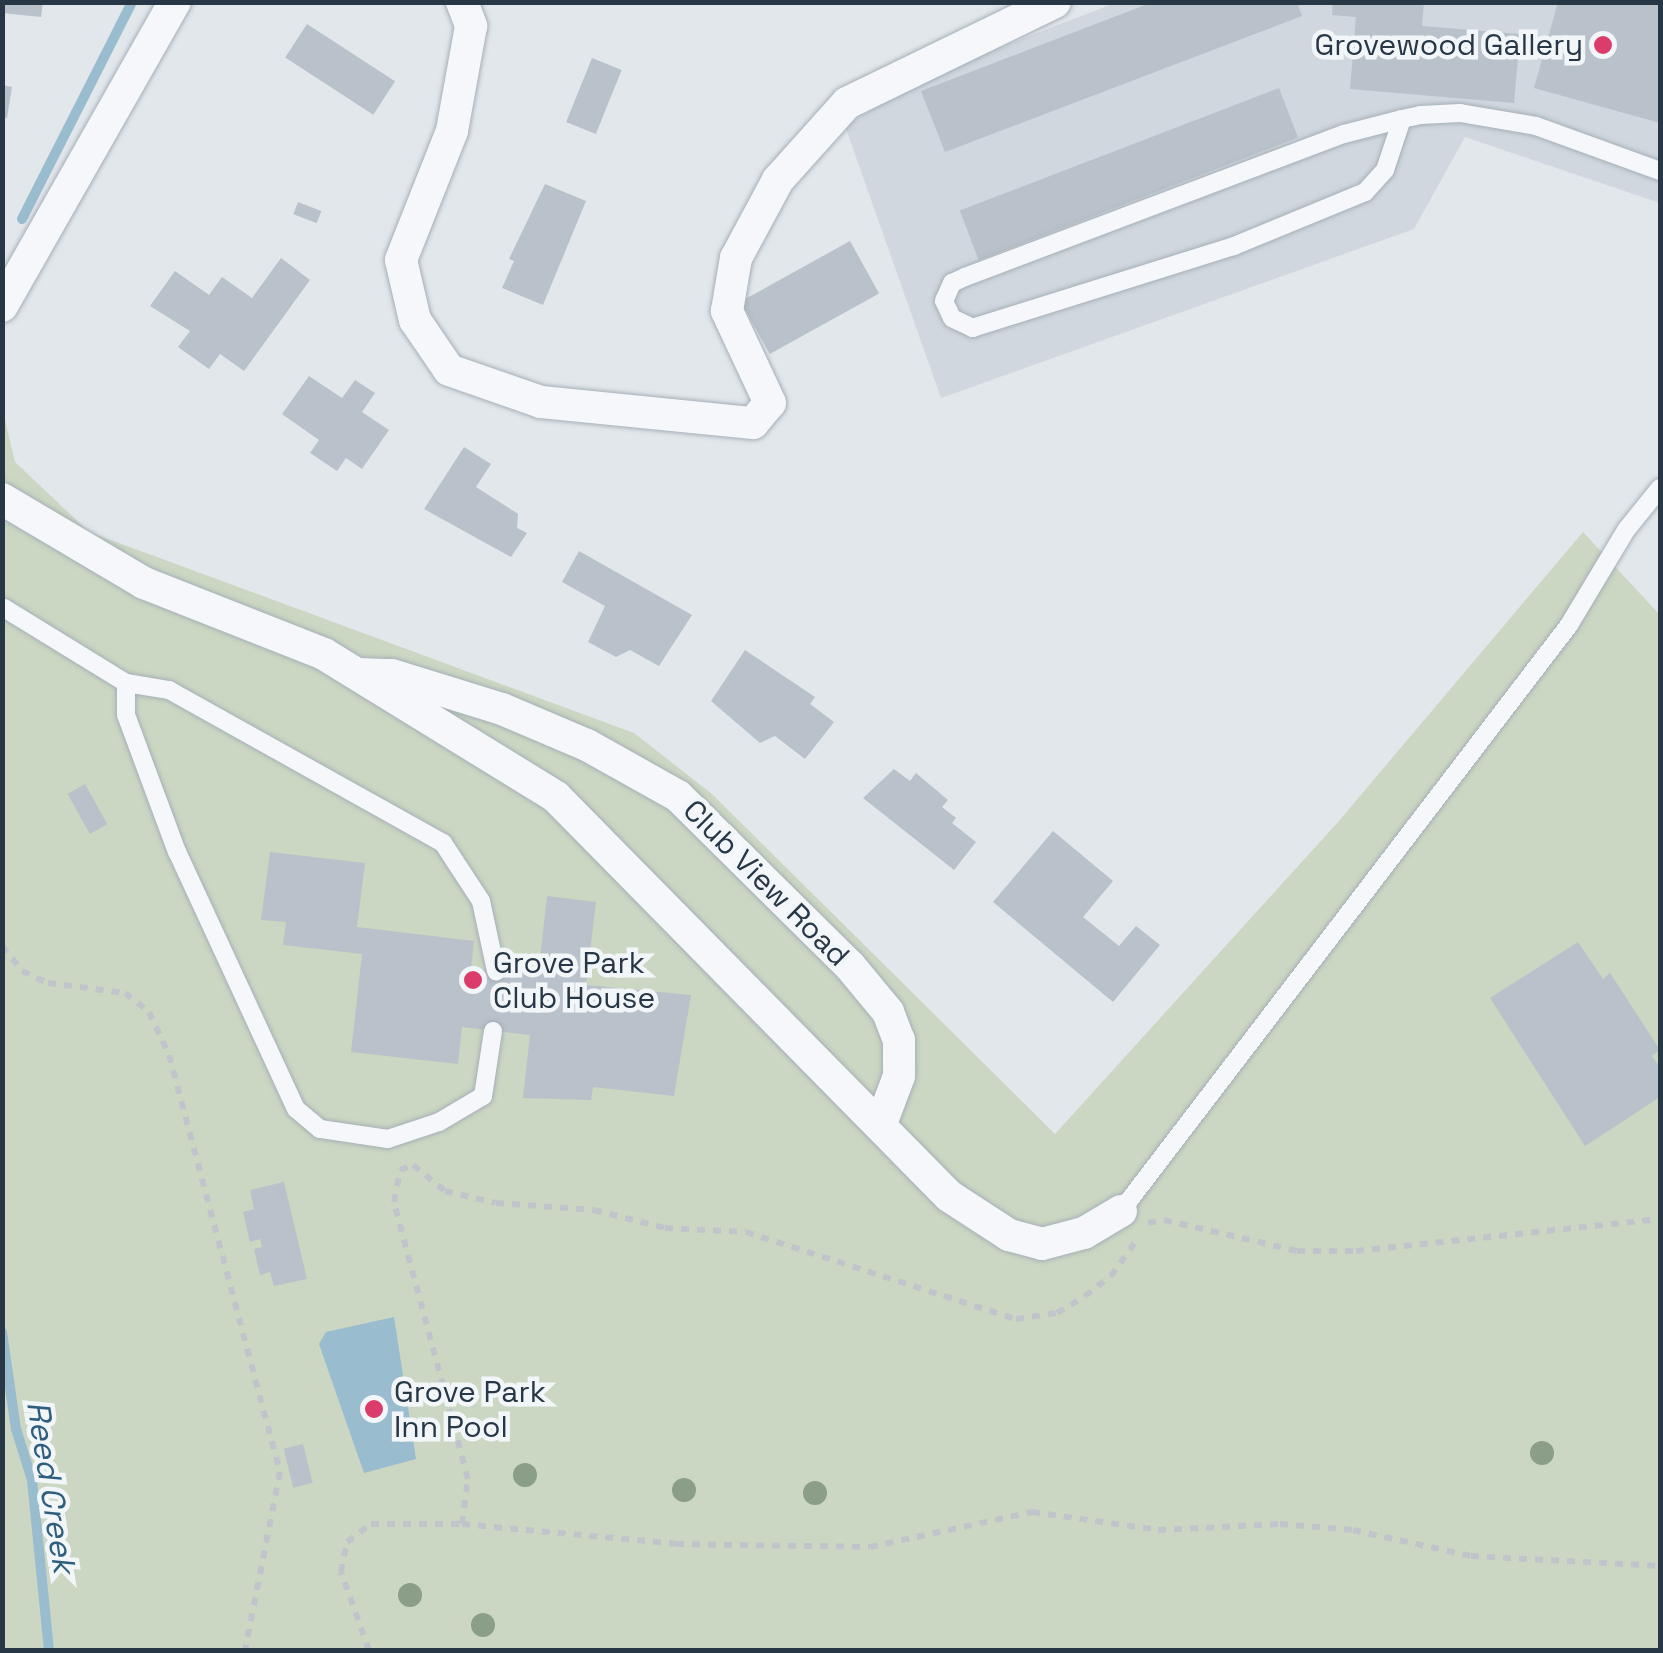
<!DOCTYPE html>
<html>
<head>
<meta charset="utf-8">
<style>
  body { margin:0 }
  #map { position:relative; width:1663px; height:1653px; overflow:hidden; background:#e2e7ec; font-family:"Space Grotesk",sans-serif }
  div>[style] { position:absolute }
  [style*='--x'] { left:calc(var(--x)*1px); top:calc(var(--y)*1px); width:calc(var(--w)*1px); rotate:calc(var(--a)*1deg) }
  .built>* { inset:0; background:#d0d7de }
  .green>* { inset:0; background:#cbd7c2 }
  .water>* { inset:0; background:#9abccf }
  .stream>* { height:10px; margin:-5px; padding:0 5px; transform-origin:5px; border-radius:5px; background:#9abccf }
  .building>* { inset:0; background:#b9c1ca; transform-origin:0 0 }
  .path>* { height:6px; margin-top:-3px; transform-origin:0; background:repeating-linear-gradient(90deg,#c0c5cb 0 8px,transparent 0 16px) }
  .roads { filter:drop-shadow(0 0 2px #a6afb7) drop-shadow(0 0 2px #a6afb7) }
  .service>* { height:18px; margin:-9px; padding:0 9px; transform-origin:9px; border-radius:9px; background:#f5f7fa }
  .minor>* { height:32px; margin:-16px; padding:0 16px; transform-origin:16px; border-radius:16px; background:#f5f7fa }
  .trees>* { width:24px; height:24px; margin:-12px; border-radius:50%; background:#8b9e87 }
  .dots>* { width:28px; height:28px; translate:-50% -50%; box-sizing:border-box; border:5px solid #f2f6f9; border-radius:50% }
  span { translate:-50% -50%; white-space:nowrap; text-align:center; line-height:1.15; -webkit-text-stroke:9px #f2f6f9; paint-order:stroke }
  .poi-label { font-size:30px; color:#283746 }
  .right { translate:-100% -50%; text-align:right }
  .left { translate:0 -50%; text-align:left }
  .street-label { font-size:30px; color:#283746 }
  .water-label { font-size:32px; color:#2e5e7e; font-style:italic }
  .frame { position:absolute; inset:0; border:5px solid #283746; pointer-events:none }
</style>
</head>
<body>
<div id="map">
  <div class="built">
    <div style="clip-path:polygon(1115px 3px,1660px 3px,1660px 203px,1465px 137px,1414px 229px,941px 398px,845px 126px,931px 74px)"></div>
  </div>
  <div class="green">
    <div style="clip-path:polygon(2px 407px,15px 462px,89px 532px,634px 733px,712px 794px,1055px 1134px,1338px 822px,1583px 532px,1660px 615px,1660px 1650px,3px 1650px)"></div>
  </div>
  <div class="water">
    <div style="clip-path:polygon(394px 1317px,416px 1459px,364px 1473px,319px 1344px,326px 1332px)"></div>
  </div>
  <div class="stream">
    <div style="--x:22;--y:219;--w:243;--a:-63.1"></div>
    <div style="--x:2;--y:1332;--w:98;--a:81.8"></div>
    <div style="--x:16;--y:1429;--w:53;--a:72.6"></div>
    <div style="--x:32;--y:1480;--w:171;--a:84.3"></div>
  </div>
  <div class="building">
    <div style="clip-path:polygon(2px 2px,43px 2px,41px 17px,2px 13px)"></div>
    <div style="clip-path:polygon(1153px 2px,1297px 2px,1302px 16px,945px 152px,921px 91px)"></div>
    <div style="clip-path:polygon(1333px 2px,1424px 2px,1422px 26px,1520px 34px,1514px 103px,1350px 89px,1356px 17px,1332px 15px)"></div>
    <div style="clip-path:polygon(1558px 2px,1660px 2px,1660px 123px,1534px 88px)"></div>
    <div style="left:307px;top:24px;width:105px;height:40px;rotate:33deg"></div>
    <div style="left:592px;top:58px;width:32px;height:69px;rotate:22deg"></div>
    <div style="clip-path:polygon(2px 85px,12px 87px,7px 118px,2px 117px)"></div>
    <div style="left:1279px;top:88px;width:53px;height:342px;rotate:69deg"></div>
    <div style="clip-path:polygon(545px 184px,586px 201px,543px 305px,502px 288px,514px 261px,509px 259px)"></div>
    <div style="left:298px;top:202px;width:25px;height:13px;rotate:21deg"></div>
    <div style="left:850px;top:241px;width:60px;height:125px;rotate:61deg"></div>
    <div style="clip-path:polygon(281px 258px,310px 280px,244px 371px,220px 354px,209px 369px,178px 347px,190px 331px,150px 306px,175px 271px,209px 295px,222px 277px,252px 298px)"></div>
    <div style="clip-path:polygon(309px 376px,342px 398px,355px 380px,375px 393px,362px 412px,389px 430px,362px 469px,346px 458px,337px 471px,310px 453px,319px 440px,282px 414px)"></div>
    <div style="clip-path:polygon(464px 447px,491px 464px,476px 487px,518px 514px,517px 528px,527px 533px,511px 557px,424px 509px)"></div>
    <div style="clip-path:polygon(579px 551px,692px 615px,659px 666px,630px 650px,616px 657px,588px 642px,605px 606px,562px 582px)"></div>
    <div style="clip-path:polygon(745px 650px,815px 697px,810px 704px,834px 722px,805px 759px,775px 736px,760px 743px,711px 701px)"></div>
    <div style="clip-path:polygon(894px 769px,910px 781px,916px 773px,948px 800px,942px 807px,956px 818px,952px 823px,976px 842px,954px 870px,863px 798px)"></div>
    <div style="left:85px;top:784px;width:46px;height:20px;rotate:61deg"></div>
    <div style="clip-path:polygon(1053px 831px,1113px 881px,1083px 917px,1119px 946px,1136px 926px,1160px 945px,1113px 1002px,993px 902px)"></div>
    <div style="clip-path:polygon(270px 852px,365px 863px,357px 927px,474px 941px,471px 969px,538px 976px,547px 896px,596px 902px,586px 985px,691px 995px,674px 1096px,593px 1087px,591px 1100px,523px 1098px,530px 1035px,462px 1027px,458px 1064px,351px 1052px,362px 954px,283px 945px,286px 922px,261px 920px)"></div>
    <div style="clip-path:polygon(1578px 942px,1603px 979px,1610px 973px,1660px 1050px,1652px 1056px,1660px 1068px,1660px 1097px,1585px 1146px,1490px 998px)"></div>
    <div style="clip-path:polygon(284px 1182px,307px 1279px,274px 1286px,270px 1272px,260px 1275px,254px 1249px,262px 1247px,260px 1239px,250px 1242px,243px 1212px,254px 1209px,250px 1190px)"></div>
    <div style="left:303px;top:1444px;width:40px;height:20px;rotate:76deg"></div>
  </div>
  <div class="path">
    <div style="--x:2;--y:946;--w:32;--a:51"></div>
    <div style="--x:22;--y:971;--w:29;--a:25"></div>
    <div style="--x:48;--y:983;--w:78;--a:7.4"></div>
    <div style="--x:125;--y:993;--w:31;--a:38"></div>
    <div style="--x:149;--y:1012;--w:47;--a:65.1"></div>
    <div style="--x:169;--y:1055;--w:432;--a:75.1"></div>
    <div style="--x:280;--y:1472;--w:181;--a:101.1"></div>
    <div style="--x:1148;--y:1223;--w:16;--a:-11"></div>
    <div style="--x:1164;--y:1220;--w:137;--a:13.1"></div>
    <div style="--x:1297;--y:1251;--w:59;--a:0"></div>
    <div style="--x:1356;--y:1251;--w:306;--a:-6"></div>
    <div style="--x:462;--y:1524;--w:215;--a:5.3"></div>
    <div style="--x:676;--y:1544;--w:194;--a:0.9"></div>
    <div style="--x:870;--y:1547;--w:166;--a:-12.2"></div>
    <div style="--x:1032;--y:1512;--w:127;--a:8.1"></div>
    <div style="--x:1158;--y:1530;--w:122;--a:-2.8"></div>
    <div style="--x:1280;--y:1524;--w:73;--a:4.7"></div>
    <div style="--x:1353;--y:1530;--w:121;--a:12.4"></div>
    <div style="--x:1471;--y:1556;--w:189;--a:3"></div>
    <div style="--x:369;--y:1650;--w:83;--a:-109.7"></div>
    <div style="--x:341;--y:1572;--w:31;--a:-79"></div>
    <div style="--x:347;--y:1542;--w:30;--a:-37"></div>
    <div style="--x:371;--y:1524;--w:91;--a:0"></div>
    <div style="--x:462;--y:1524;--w:45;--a:-82.4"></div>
    <div style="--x:468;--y:1479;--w:287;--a:-105"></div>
    <div style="--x:394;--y:1202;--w:33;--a:-79"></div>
    <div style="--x:400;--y:1170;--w:14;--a:-21"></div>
    <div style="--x:413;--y:1165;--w:41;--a:39.1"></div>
    <div style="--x:445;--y:1191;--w:52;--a:13.2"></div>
    <div style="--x:496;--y:1203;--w:98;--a:4.1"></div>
    <div style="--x:594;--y:1210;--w:73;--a:14.2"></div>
    <div style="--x:665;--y:1228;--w:81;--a:2.8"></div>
    <div style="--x:746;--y:1232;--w:284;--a:17.9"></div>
    <div style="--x:1016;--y:1319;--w:41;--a:-8.3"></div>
    <div style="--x:1057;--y:1313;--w:33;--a:-31"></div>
    <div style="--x:1085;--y:1296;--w:33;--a:-38"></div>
    <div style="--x:1111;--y:1276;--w:43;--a:-54.5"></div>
  </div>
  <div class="roads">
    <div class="service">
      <div style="--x:1402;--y:119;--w:54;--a:108.4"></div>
      <div style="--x:1385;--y:170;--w:30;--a:132"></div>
      <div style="--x:1365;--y:192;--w:142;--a:157.6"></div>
      <div style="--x:1234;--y:246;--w:274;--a:162.6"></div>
      <div style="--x:973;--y:328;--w:23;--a:-155"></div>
      <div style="--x:952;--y:318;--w:19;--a:-115"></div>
      <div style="--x:944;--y:301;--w:20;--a:-66"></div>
      <div style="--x:952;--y:283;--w:14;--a:-25"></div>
      <div style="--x:965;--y:277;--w:405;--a:-20.7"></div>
      <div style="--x:1344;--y:134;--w:60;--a:-14.5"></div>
      <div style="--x:1402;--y:119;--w:19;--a:-12"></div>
      <div style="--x:1421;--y:115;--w:39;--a:-3"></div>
      <div style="--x:1460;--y:113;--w:77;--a:9.7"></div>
      <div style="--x:1536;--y:126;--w:132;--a:19.9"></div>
      <div style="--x:4;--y:608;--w:143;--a:31.6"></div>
      <div style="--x:493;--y:1031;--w:66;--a:98.7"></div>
      <div style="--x:483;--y:1096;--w:51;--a:149.4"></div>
      <div style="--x:439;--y:1122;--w:54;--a:161.6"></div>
      <div style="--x:388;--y:1139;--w:69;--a:-171.6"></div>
      <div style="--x:320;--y:1129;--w:31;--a:-140"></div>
      <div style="--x:296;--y:1109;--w:283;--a:-114.8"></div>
      <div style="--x:177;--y:852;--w:146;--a:-110.4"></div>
      <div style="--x:126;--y:715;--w:32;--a:-90"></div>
      <div style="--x:126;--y:683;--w:44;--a:9.2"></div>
      <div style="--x:169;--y:690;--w:314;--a:29.2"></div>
      <div style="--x:443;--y:843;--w:69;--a:56.8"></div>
      <div style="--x:481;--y:901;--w:72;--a:77.9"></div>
      <div style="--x:1121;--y:1211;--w:738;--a:-52.6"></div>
      <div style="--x:1569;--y:625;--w:111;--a:-59"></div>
      <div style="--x:1626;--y:530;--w:54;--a:-51"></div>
    </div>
    <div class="minor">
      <div style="--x:462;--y:2;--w:26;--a:69"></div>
      <div style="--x:471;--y:26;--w:107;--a:100.3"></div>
      <div style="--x:452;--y:131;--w:139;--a:111.6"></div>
      <div style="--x:401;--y:260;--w:62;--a:76.9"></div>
      <div style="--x:415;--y:320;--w:60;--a:55.8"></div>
      <div style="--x:449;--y:370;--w:97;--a:19.2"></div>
      <div style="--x:541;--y:402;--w:213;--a:5.7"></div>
      <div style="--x:753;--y:423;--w:26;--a:-50"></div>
      <div style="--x:770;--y:403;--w:102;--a:-115.1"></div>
      <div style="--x:727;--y:311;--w:54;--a:-80.4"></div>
      <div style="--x:736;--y:258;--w:89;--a:-61.7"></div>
      <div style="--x:778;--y:180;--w:103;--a:-48.1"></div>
      <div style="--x:847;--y:103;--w:231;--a:-25.9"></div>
      <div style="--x:2;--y:306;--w:350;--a:-60.4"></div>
      <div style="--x:2;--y:499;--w:165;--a:30.6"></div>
      <div style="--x:144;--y:583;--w:193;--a:21.5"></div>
      <div style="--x:324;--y:654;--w:273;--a:31.6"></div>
      <div style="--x:556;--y:797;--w:560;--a:45.43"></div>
      <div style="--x:949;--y:1196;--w:72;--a:33"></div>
      <div style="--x:1009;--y:1235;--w:34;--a:15"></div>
      <div style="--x:1042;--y:1244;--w:43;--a:-14.7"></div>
      <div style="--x:1084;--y:1233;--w:43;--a:-30.7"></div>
      <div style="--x:359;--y:674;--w:33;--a:2"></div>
      <div style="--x:392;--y:675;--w:115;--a:17.2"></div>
      <div style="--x:502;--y:709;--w:92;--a:23"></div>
      <div style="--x:587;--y:745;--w:104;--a:29.3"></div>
      <div style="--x:678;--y:796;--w:242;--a:44.7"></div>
      <div style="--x:850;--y:966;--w:60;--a:50.4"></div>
      <div style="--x:888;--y:1012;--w:30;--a:69"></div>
      <div style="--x:899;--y:1040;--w:36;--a:90"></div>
      <div style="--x:899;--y:1076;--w:51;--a:110.6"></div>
    </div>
  </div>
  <div class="trees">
    <div style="left:1542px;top:1453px"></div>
    <div style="left:525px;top:1475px"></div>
    <div style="left:684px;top:1490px"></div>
    <div style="left:815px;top:1493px"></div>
    <div style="left:410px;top:1595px"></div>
    <div style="left:483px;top:1625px"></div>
  </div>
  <div class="dots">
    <div style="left:1603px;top:45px;background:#dc3c6c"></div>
    <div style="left:473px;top:980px;background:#dc3c6c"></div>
    <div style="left:374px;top:1409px;background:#dc3c6c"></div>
  </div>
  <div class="poi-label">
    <span class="right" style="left:1583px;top:45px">Grovewood Gallery</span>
    <span class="left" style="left:493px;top:980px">Grove Park<br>Club House</span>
    <span class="left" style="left:394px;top:1409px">Grove Park<br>Inn Pool</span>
  </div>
  <div class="street-label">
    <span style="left:766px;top:883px;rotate:45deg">Club View Road</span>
  </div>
  <div class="water-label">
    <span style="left:51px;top:1487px;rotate:81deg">Reed Creek</span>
  </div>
  <div class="frame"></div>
</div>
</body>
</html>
